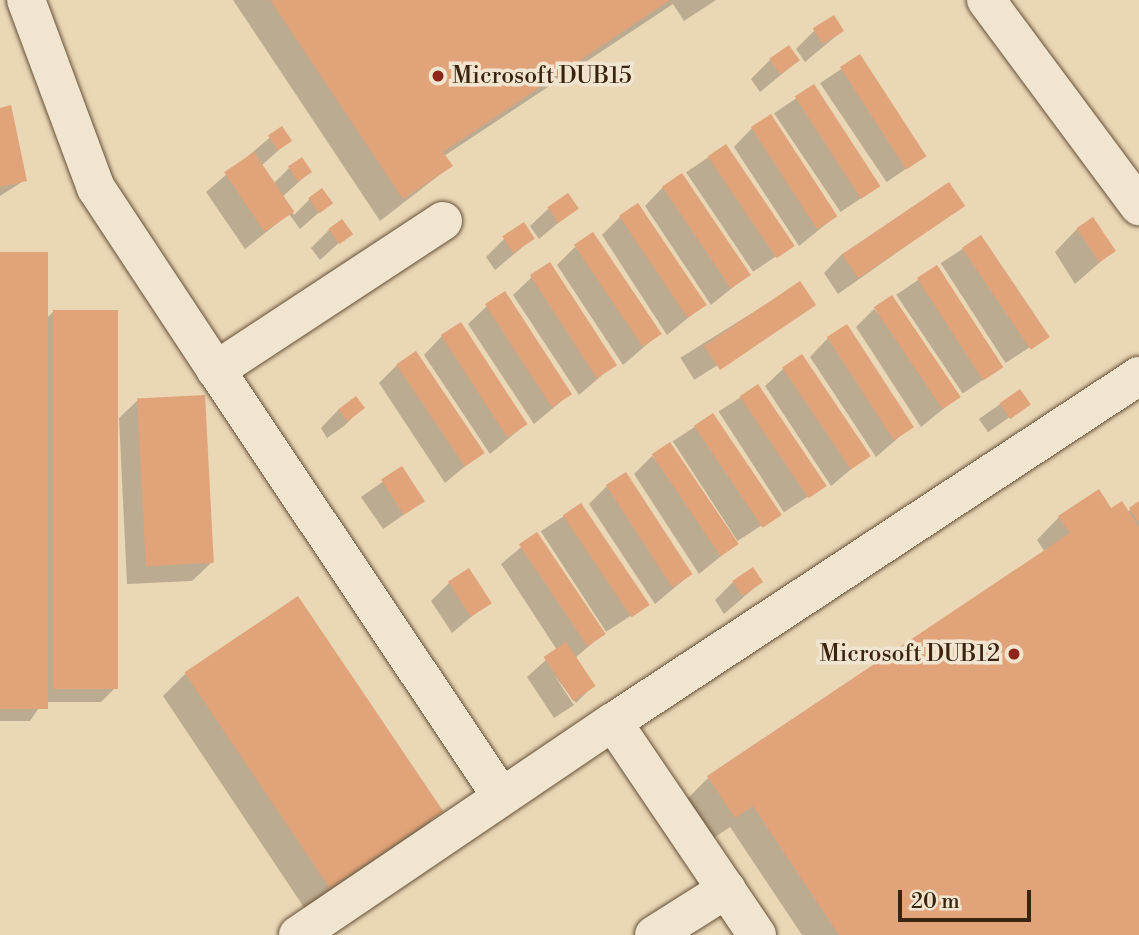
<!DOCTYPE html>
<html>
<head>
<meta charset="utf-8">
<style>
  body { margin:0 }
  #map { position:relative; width:1139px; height:935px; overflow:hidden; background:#ead7b6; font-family:"Libre Bodoni",serif }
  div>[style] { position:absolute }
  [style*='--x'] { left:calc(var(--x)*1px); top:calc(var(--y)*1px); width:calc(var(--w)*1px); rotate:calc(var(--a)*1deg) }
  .shadow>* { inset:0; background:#0003; transform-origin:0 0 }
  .building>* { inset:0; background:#e1a379; transform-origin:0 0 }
  .roads { filter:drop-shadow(0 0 2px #665138) drop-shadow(0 0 2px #665138) }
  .minor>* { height:38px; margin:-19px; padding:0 19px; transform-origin:19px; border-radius:19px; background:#f1e5d0 }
  .dots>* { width:19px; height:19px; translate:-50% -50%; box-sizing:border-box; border:4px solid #f1e5d0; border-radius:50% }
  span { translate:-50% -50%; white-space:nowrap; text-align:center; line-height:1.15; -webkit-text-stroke:7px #f1e5d0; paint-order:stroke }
  .poi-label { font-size:23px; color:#3a240e }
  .left { translate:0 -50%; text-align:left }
  .right { translate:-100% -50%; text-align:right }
  .scale { position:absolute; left:898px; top:890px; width:133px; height:32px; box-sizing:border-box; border:4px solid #3a240e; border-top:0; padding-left:9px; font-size:21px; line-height:24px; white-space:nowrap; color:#3a240e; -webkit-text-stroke:5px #f1e5d0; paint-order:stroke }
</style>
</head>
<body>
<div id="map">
  <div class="shadow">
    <div style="clip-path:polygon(233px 0,716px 0,684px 21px,673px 4px,444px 156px,451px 166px,380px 221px)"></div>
    <div style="clip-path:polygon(814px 31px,842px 31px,805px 62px,796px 49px)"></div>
    <div style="left:859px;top:57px;width:119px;height:47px;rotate:56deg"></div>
    <div style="clip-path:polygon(770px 60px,798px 61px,760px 92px,751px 79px)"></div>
    <div style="left:813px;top:87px;width:119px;height:47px;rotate:56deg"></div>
    <div style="clip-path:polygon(0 109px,25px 180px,0 196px)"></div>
    <div style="clip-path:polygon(281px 128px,290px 140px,261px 166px,273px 184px,289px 168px,310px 172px,282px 197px,294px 215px,310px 199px,331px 202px,300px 229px,289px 214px,245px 249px,206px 192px)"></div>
    <div style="clip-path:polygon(752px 128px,836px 216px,799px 246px,734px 147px)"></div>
    <div style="left:725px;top:146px;width:120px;height:47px;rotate:56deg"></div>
    <div style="clip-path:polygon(663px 187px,748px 275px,711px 305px,645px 206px)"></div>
    <div style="clip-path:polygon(963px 206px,838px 294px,824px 273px,842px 254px)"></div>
    <div style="clip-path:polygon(549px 208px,576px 208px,539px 239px,530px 226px)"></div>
    <div style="clip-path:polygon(620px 217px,704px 305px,667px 335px,602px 235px)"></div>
    <div style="clip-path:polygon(1077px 229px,1113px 251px,1075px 284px,1055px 252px)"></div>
    <div style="clip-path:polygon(329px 230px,350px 233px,320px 260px,311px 248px)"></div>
    <div style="left:981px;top:237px;width:119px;height:48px;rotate:57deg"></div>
    <div style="clip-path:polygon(505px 238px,532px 239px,495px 270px,486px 257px)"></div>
    <div style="clip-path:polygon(575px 247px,659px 334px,623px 365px,557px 265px)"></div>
    <div style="clip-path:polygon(0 254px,46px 319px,54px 311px,114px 689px,101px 702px,43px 702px,30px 721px,0 721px)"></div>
    <div style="left:936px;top:268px;width:119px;height:48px;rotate:56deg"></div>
    <div style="clip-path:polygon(532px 277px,615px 364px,579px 395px,513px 295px)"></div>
    <div style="left:800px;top:283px;width:26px;height:141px;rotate:58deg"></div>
    <div style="clip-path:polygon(487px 306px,570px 394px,534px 424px,468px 324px)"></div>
    <div style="clip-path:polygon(874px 309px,958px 397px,921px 427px,856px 327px)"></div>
    <div style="clip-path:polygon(442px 336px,526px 424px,490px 454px,424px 355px)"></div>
    <div style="clip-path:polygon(828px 338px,912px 426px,876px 457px,810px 357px)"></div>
    <div style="clip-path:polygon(397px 365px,481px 453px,445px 483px,379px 383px)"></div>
    <div style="clip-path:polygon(784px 368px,867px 456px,831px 486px,765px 386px)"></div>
    <div style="left:758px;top:386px;width:120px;height:47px;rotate:57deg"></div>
    <div style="left:1019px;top:391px;width:16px;height:49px;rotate:55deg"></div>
    <div style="clip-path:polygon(138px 400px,211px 563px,192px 581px,127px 584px,119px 418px)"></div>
    <div style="clip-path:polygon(362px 408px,344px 426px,327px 438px,321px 428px,339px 409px)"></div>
    <div style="left:713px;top:415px;width:119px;height:48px;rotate:57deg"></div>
    <div style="clip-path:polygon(652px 456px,736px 544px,699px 574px,634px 474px)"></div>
    <div style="left:401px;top:469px;width:39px;height:49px;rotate:55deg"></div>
    <div style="clip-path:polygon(607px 486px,691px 574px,655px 604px,589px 504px)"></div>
    <div style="clip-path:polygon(1139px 504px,1139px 935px,802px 935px,730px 827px,712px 839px,686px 800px,708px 778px,1045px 552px,1037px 540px,1059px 517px,1127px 512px)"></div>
    <div style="left:581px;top:505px;width:120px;height:48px;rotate:57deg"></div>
    <div style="clip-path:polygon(537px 534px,603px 634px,575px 658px,594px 685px,576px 703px,554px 675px,574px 705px,554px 718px,527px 677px,557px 650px,501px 564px)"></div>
    <div style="clip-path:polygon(733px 582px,761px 582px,724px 614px,715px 600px)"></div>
    <div style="clip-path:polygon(449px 583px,489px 602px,452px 633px,431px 601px)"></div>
    <div style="clip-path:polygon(185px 674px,440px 811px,418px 834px,305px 909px,163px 696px)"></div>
  </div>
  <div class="building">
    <div style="clip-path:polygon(270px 0,670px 0,443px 152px,453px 166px,403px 199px)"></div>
    <div style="left:834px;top:15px;width:19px;height:25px;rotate:58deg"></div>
    <div style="left:789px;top:45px;width:19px;height:24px;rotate:55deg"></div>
    <div style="left:860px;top:54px;width:122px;height:24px;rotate:57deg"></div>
    <div style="left:814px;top:84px;width:122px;height:23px;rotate:57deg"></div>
    <div style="clip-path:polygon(11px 105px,27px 181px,0 187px,0 108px)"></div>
    <div style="left:771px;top:114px;width:122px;height:24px;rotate:57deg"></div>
    <div style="left:282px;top:126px;width:18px;height:17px;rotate:56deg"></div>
    <div style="left:726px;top:144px;width:123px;height:22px;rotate:56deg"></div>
    <div style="left:254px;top:152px;width:72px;height:36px;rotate:56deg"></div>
    <div style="left:302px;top:157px;width:18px;height:17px;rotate:56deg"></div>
    <div style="left:682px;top:173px;width:123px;height:24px;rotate:56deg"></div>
    <div style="left:949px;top:182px;width:29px;height:129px;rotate:56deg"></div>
    <div style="left:322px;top:188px;width:19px;height:17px;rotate:54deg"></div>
    <div style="left:568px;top:193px;width:19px;height:25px;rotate:55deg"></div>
    <div style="left:638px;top:203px;width:123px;height:23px;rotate:56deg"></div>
    <div style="left:1093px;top:217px;width:41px;height:20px;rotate:56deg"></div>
    <div style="left:342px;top:219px;width:19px;height:17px;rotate:54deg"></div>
    <div style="left:524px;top:222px;width:20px;height:26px;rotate:57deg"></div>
    <div style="left:593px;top:232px;width:123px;height:23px;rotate:56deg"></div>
    <div style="left:981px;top:235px;width:123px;height:23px;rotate:56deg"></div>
    <div style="left:0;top:252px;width:48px;height:457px"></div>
    <div style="left:550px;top:262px;width:123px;height:24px;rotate:57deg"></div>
    <div style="left:937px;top:265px;width:122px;height:24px;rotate:57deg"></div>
    <div style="left:800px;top:281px;width:29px;height:116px;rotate:56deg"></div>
    <div style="left:505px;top:291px;width:123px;height:24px;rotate:57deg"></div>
    <div style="left:892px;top:295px;width:123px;height:22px;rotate:56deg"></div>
    <div style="left:53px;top:310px;width:65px;height:379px"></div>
    <div style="left:461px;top:322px;width:122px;height:24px;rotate:57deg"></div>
    <div style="left:847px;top:324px;width:123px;height:24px;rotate:57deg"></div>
    <div style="left:416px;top:351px;width:123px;height:24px;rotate:56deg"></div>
    <div style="left:802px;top:354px;width:123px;height:24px;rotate:56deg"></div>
    <div style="left:758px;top:384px;width:123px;height:22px;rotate:56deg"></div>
    <div style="left:1020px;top:389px;width:19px;height:25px;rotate:55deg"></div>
    <div style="left:205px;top:395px;width:168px;height:68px;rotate:87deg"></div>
    <div style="left:356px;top:396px;width:15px;height:22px;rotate:53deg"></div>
    <div style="left:713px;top:413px;width:123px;height:23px;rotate:56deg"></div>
    <div style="left:670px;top:442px;width:123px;height:22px;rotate:56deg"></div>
    <div style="left:402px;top:466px;width:42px;height:25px;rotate:57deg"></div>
    <div style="left:626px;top:472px;width:122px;height:24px;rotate:57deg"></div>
    <div style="clip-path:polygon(1099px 489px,1111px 508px,1122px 501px,1139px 527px,1139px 935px,839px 935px,753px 806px,735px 818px,707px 776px,1070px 533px,1058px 516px)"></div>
    <div style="clip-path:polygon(1139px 501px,1139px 523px,1129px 508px)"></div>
    <div style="left:581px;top:503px;width:123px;height:22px;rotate:56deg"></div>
    <div style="left:537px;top:532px;width:123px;height:22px;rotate:56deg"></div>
    <div style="left:753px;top:567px;width:18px;height:25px;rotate:56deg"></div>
    <div style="left:469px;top:568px;width:42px;height:25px;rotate:57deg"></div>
    <div style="left:298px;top:596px;width:260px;height:137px;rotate:56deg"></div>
    <div style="left:566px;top:642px;width:53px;height:27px;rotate:56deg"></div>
  </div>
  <div class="roads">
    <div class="minor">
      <div style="--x:26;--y:0;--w:201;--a:69.6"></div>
      <div style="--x:96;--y:188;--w:218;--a:56.6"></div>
      <div style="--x:986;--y:0;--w:257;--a:53.4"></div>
      <div style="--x:443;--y:221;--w:272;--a:146.7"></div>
      <div style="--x:216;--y:370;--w:513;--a:56.22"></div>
      <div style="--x:298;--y:935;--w:380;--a:-34.1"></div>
      <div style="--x:654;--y:935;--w:86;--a:-32.2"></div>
      <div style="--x:757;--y:935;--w:257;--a:-124.1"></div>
      <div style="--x:613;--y:722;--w:630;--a:-33.34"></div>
    </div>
  </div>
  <div class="dots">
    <div style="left:438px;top:76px;background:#8f2418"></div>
    <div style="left:1014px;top:654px;background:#8f2418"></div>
  </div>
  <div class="poi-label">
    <span class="left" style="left:452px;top:76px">Microsoft DUB15</span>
    <span class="right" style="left:1000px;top:654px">Microsoft DUB12</span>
  </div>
  <div class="scale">20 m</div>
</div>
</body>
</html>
